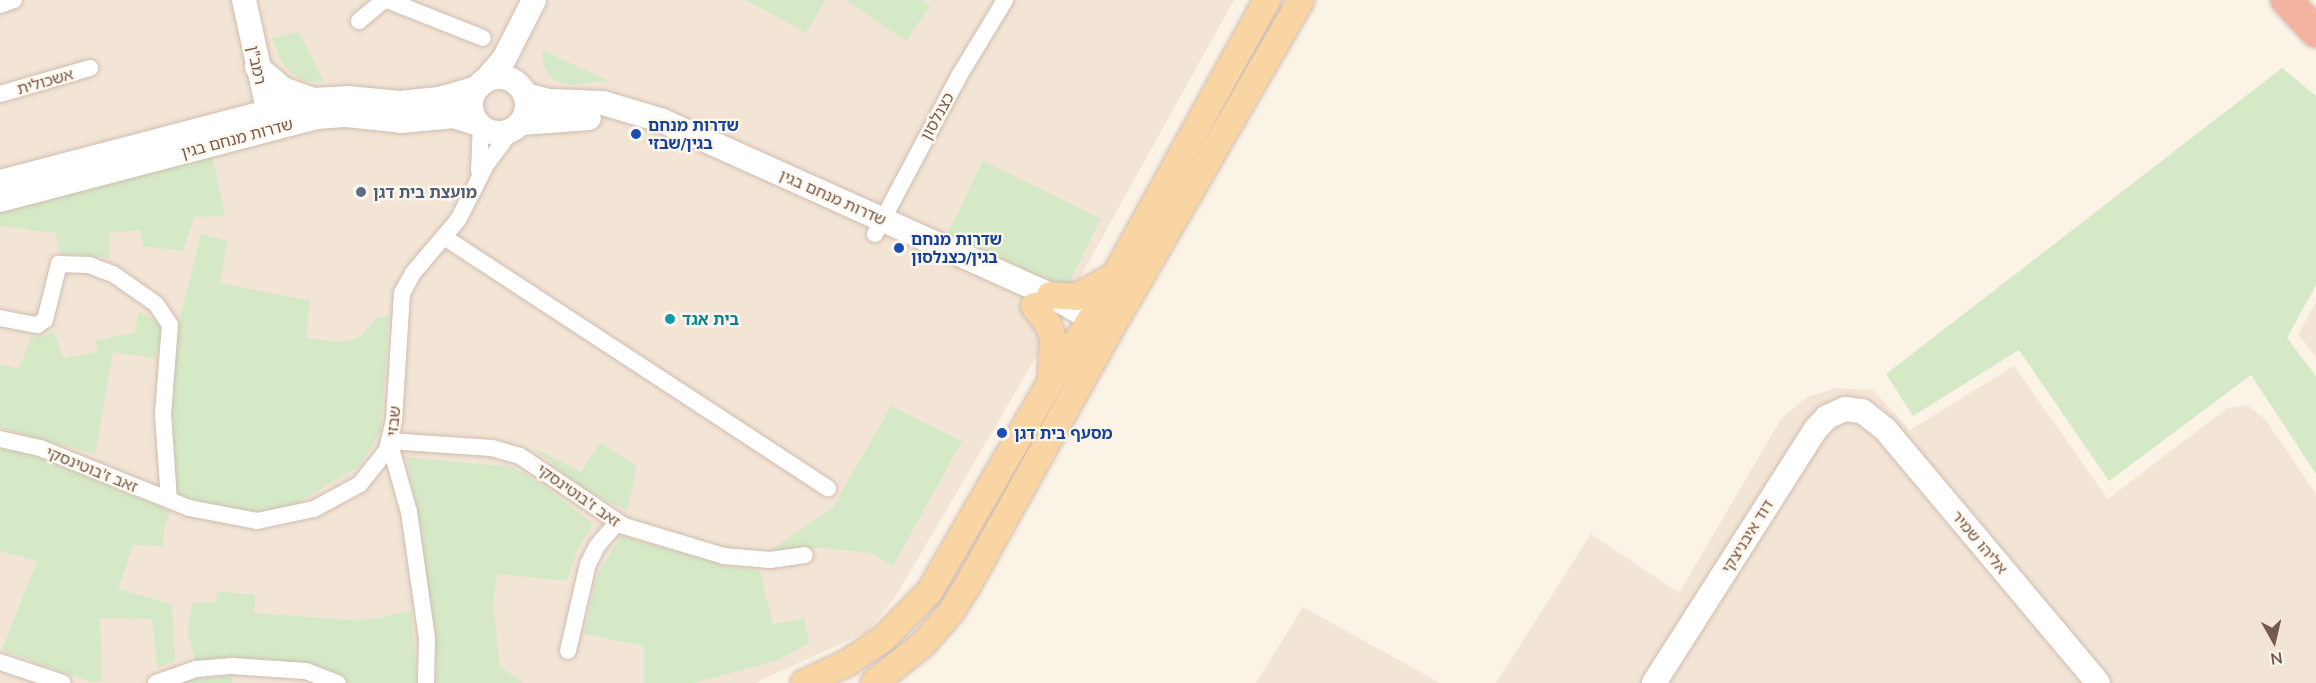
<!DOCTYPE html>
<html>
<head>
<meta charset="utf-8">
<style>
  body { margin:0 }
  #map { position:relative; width:2316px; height:683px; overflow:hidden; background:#fcf3e7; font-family:Mulish,"Noto Sans Hebrew",sans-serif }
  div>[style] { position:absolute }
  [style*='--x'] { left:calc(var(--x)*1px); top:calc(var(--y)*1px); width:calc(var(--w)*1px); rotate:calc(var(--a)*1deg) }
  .residential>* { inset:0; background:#f3e5d6 }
  .green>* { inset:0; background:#d5e9c6; transform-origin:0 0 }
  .roads { filter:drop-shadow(0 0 2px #cfbdb0) drop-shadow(0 0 2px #cfbdb0) }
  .street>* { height:16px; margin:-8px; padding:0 8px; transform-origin:8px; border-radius:8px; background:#fff }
  .secondary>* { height:24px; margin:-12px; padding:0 12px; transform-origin:12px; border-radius:12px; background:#fff }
  .secondary>.ring { margin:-12px; padding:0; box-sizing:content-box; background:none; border:24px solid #fff; border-radius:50% }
  .primary>* { height:26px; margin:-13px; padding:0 13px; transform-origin:13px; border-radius:13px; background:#f8d5a2 }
  .highway>* { height:30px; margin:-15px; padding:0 15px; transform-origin:15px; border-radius:15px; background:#f4b3a0 }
  .dots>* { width:16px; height:16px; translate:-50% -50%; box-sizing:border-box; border:3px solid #fef7ed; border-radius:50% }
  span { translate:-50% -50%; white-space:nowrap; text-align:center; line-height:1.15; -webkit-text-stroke:4.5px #fef7ed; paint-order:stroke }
  .street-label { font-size:16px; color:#75594c }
  .transit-label { font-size:16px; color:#164399; font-weight:700 }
  .left { translate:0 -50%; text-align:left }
  .service-label { font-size:16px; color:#4e5e75; font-weight:700 }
  .culture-label { font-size:16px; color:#0d838f; font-weight:700 }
  .north { position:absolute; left:2244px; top:611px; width:60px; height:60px; -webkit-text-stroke:4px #fef7ed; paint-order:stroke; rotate:172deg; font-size:16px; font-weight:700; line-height:24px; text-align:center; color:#75594c }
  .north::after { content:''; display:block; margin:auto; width:21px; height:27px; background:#75594c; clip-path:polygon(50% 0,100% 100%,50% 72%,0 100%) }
</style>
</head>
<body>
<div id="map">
  <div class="residential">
    <div style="clip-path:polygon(0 0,1234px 0,1036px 357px,896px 596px,869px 631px,755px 683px,0 683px)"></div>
    <div style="clip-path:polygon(2316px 302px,2316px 357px,2298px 334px)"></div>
    <div style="clip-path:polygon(2014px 366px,2108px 499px,2227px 408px,2247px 405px,2265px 419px,2316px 494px,2316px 683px,1496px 683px,1591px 534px,1679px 593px,1781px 419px,1807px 397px,1836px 388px,1873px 390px,1910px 430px)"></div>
    <div style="clip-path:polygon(1303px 607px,1440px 683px,1256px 683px)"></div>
  </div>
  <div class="green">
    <div style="clip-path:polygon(746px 0,825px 0,806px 33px)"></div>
    <div style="clip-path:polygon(845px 0,922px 0,930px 6px,906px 41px)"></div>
    <div style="clip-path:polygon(299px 32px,324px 82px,304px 81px,289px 71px,279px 57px,272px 38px)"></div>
    <div style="clip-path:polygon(542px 50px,609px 81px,569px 85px,553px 80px,543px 67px)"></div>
    <div style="clip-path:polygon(2282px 68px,2316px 96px,2316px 285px,2287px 338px,2316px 376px,2316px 474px,2251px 375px,2109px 481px,2019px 350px,1913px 416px,1886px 374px)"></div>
    <div style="clip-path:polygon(211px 151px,225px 216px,194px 217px,183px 251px,143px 246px,140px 230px,109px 233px,110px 258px,59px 253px,56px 233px,0 226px,0 209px)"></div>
    <div style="left:983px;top:161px;width:131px;height:80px;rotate:26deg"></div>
    <div style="clip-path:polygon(201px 234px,227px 241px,220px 283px,310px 301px,306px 338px,343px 342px,359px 337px,376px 319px,389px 315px,381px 431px,360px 466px,297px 503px,266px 511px,238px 511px,174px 494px,173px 370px,179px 322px)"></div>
    <div style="clip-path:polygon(139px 312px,157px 321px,162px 331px,156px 359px,113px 352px,95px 454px,0 428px,0 364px,19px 369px,31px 337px,46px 336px,54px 331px,63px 358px,97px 352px,96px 340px,135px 333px)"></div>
    <div style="clip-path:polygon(891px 406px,962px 441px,893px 566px,871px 553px,821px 548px,770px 551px,833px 507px)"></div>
    <div style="clip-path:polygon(600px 443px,637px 466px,627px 511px,576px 484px,532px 447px,581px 472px)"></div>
    <div style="clip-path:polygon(0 448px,36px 456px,171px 511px,164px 527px,163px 546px,133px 545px,118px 589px,172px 604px,175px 661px,157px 668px,152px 619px,100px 618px,102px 681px,91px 682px,2px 650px,37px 561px,0 551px)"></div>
    <div style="clip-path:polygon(406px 457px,512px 467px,539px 482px,593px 524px,577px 551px,567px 581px,497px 574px,493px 606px,500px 667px,524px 683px,436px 683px,436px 636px,425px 592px,421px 528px)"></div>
    <div style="clip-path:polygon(621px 536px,733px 567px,760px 571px,773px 624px,804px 618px,809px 643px,776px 661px,693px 683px,644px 683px,644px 646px,584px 634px,597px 575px)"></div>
    <div style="clip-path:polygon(218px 591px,255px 595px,254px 613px,349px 620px,375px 619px,411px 610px,417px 683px,348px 683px,304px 667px,234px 657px,195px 661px,187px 632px,193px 603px,215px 603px)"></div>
    <div style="clip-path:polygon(233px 676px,232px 683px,182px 683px,192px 679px)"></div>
  </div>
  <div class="roads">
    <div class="street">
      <div style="--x:387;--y:0;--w:103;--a:21.6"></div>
      <div style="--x:0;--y:5;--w:15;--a:-20"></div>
      <div style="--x:359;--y:21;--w:33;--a:-40"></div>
      <div style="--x:0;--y:94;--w:94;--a:-16.1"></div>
      <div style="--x:479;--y:171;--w:45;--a:-87.5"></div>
      <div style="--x:875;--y:234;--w:179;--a:-62"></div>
      <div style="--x:959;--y:76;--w:89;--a:-58.8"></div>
      <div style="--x:444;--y:237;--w:459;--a:33.2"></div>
      <div style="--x:0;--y:318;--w:38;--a:11"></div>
      <div style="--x:37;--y:325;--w:9;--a:-32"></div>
      <div style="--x:45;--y:320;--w:58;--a:-76"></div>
      <div style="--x:59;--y:264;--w:30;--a:2"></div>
      <div style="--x:89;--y:265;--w:26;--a:21"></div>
      <div style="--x:113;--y:274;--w:52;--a:34.9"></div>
      <div style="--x:156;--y:304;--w:25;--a:56"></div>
      <div style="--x:170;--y:325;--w:89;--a:94.5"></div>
      <div style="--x:163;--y:414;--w:86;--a:86"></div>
      <div style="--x:0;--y:439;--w:41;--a:12.7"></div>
      <div style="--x:40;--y:448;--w:161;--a:21.9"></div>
      <div style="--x:189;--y:508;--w:69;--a:10.8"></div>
      <div style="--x:257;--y:521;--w:58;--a:-11.9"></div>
      <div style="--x:314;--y:509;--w:52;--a:-28.5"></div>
      <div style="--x:360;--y:484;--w:43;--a:-51.5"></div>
      <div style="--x:387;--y:450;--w:31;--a:-77"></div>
      <div style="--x:394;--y:420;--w:127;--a:-86.4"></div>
      <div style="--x:402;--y:293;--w:23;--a:-61"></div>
      <div style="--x:413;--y:273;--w:70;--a:-49.7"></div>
      <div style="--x:458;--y:220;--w:62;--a:-63"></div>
      <div style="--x:486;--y:165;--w:42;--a:-53.7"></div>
      <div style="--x:389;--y:441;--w:103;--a:3.9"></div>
      <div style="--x:492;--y:448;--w:29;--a:16"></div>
      <div style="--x:520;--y:456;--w:125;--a:33.9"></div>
      <div style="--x:624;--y:526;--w:104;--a:16.7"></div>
      <div style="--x:724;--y:556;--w:46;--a:5"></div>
      <div style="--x:770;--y:560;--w:35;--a:-8"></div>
      <div style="--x:389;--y:441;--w:74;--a:74.3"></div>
      <div style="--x:409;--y:512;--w:127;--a:81.9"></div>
      <div style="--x:427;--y:638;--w:45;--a:91.3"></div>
      <div style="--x:568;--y:651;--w:89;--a:-77.1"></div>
      <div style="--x:588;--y:564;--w:20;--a:-63"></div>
      <div style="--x:597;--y:546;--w:30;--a:-49"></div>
      <div style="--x:0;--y:662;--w:66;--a:18.4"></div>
      <div style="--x:156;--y:683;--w:42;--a:-19.3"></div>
      <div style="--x:196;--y:669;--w:36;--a:-5"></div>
      <div style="--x:232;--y:666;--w:74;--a:3.9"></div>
      <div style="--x:306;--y:671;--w:34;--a:21"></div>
    </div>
    <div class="secondary">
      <div style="--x:244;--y:0;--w:130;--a:77.6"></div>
      <div style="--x:257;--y:67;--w:34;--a:40"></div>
      <div style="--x:283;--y:89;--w:32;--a:20"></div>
      <div class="ring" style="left:471px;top:77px;width:32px;height:32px"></div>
      <div style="--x:484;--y:82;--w:30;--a:-49"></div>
      <div style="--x:504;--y:59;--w:66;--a:-63"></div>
      <div style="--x:525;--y:95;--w:25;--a:14"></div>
      <div style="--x:549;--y:101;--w:54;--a:2.1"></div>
      <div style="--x:603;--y:103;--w:63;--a:16.7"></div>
      <div style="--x:663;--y:121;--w:424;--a:24.2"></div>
      <div style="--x:1050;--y:295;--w:43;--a:29.6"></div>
      <div style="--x:1087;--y:316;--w:25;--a:43"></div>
      <div style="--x:521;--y:123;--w:68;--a:-4.2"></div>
      <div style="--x:0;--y:182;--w:324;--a:-14.7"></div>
      <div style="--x:313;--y:100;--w:34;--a:-3"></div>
      <div style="--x:347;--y:98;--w:53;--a:5.4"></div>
      <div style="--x:400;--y:103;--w:39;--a:-6"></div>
      <div style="--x:439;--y:99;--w:40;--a:-16"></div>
      <div style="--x:0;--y:200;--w:327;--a:-14.7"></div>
      <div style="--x:316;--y:117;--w:31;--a:-4"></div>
      <div style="--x:347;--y:115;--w:54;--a:6.3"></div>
      <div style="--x:401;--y:121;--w:53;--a:-5.4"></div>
      <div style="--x:454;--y:116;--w:25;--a:18"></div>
      <div style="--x:1654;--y:683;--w:301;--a:-57.5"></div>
      <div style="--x:1816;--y:429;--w:16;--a:-47"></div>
      <div style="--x:1827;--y:417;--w:20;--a:-24"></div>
      <div style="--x:1845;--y:409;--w:17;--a:7"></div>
      <div style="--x:1862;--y:411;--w:29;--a:38"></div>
      <div style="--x:1885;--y:429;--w:331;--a:50"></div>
    </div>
    <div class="primary">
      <div style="--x:1050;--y:295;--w:26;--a:4"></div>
      <div style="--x:1076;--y:297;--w:41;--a:-29.1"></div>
      <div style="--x:1034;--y:306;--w:23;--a:52"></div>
      <div style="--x:1048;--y:324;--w:15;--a:70"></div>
      <div style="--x:1053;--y:338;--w:39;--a:93"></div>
      <div style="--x:804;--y:683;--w:47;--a:-24.9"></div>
      <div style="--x:847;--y:663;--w:43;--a:-33.7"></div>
      <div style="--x:883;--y:639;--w:67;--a:-45.6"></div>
      <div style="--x:930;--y:591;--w:242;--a:-60"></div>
      <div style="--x:1051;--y:381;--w:74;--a:-57.2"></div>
      <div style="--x:1091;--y:319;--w:364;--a:-61.1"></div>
      <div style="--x:874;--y:683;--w:63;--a:-38.5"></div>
      <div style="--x:923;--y:644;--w:43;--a:-48.8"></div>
      <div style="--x:951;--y:612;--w:34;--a:-58"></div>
      <div style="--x:969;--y:583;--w:284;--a:-60.9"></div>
      <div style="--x:1107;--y:335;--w:387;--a:-59.9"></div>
    </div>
    <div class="highway">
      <div style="--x:2286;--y:0;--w:44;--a:46.8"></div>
    </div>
  </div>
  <div class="dots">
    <div style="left:636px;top:134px;background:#1a4fb4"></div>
    <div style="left:361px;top:192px;background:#5c6f8a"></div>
    <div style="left:899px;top:248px;background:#1a4fb4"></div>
    <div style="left:670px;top:319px;background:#0f9aa8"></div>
    <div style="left:1002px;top:433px;background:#1a4fb4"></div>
  </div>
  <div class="street-label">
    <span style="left:257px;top:65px;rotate:78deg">רמב"ן</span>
    <span style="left:45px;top:81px;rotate:-16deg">אשכולית</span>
    <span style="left:937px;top:116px;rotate:-61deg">כצנלסון</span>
    <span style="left:237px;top:138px;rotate:-15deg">שדרות מנחם בגין</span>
    <span style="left:833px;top:197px;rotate:24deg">שדרות מנחם בגין</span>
    <span style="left:393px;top:421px;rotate:-84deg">שבזי</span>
    <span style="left:92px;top:469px;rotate:22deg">זאב ז'בוטינסקי</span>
    <span style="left:579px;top:495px;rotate:35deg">זאב ז'בוטינסקי</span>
    <span style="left:1747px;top:536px;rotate:-58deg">דוד איבניצקי</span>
    <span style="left:1980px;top:542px;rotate:50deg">אליהו שמיר</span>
  </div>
  <div class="transit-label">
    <span class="left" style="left:648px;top:134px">שדרות מנחם<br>בגין/שבזי</span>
    <span class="left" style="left:911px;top:248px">שדרות מנחם<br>בגין/כצנלסון</span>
    <span class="left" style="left:1014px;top:433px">מסעף בית דגן</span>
  </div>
  <div class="service-label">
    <span class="left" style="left:373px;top:192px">מועצת בית דגן</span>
  </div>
  <div class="culture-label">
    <span class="left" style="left:682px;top:319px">בית אגד</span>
  </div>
  <div class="north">N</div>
</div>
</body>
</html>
